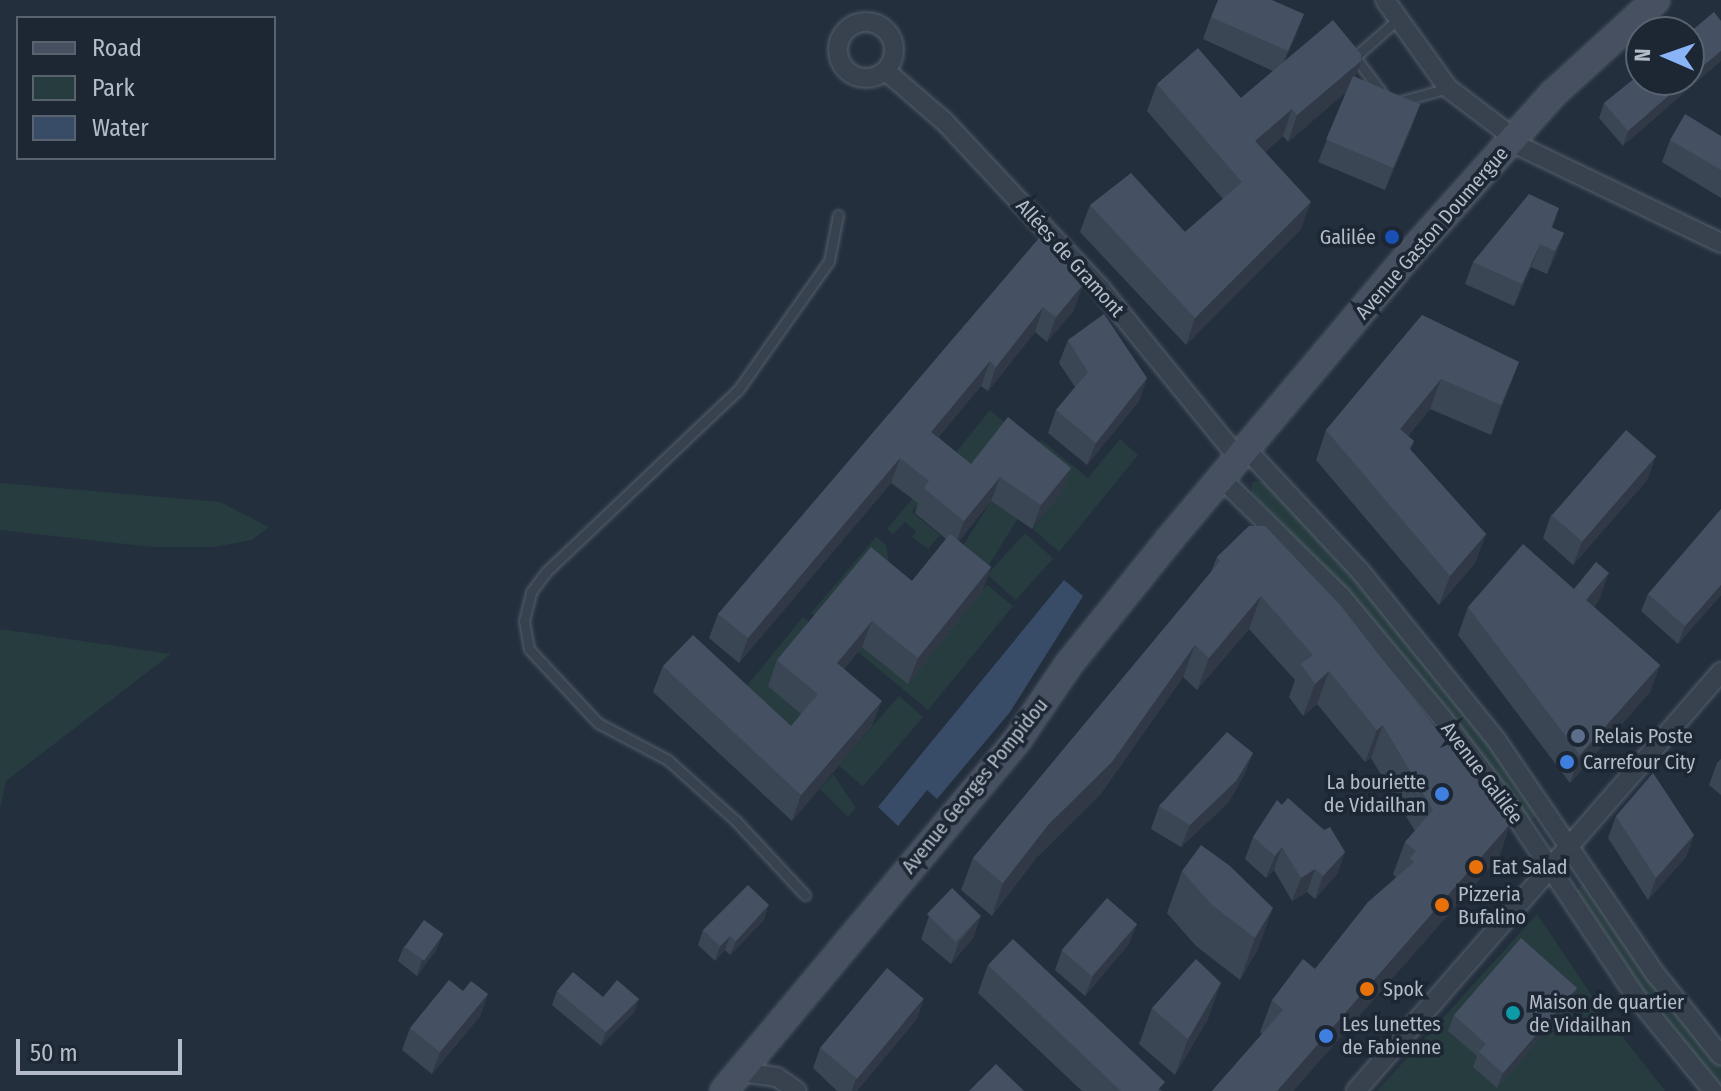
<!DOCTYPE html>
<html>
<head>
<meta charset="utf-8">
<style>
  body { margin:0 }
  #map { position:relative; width:1721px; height:1091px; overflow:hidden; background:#242f3e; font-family:"Fira Sans Condensed",sans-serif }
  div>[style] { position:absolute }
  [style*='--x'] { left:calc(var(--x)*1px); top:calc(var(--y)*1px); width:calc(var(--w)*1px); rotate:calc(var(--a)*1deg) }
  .green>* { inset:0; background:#263c3f; transform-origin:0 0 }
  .water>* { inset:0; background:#394c67 }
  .roads { filter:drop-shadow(0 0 2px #565f6c) drop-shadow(0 0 2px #565f6c) }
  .lane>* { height:9px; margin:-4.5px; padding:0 4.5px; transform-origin:4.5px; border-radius:4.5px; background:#38414e }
  .street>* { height:18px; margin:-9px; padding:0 9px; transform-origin:9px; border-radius:9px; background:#38414e }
  .street>.ring { margin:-9px; padding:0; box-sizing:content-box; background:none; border:18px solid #38414e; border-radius:50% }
  .secondary>* { height:26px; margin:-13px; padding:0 13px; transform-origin:13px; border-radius:13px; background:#465061 }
  .wall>* { inset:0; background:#3b4654 }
  .shaded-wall>* { inset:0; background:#303945 }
  .building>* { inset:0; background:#455162; transform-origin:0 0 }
  .dots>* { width:22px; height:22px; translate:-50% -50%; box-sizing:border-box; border:4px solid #1d2633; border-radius:50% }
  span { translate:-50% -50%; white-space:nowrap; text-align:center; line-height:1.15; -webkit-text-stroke:7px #1d2633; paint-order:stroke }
  .street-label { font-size:20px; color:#b4bcc9 }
  .poi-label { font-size:20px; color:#b4bcc9 }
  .right { translate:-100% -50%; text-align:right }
  .left { translate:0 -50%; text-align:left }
  .legend { position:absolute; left:16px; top:16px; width:260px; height:144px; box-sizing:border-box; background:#1d2633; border:2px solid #59626f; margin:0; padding:10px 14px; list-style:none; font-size:24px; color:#b4bcc9 }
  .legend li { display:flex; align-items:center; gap:16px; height:40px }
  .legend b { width:40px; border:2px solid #59626f }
  .north { position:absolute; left:1625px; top:16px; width:80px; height:80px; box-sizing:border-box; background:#1d2633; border:2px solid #59626f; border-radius:50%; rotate:272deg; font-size:22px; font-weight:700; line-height:32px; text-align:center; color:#b4bcc9 }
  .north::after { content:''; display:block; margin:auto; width:28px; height:36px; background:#8ab4f8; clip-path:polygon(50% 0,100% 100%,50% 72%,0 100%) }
  .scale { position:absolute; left:16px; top:1039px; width:166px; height:36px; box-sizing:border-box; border:4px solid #b4bcc9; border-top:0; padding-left:10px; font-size:24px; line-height:28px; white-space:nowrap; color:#b4bcc9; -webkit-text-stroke:6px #1d2633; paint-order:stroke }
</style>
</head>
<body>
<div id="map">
  <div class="green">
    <div style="clip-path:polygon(990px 410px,1034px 447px,1041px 440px,1088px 478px,1120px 439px,1138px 455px,1059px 552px,1033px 529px,1062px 492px,970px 478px,949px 461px)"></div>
    <div style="clip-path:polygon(939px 467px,945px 471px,912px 512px,940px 535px,928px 549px,912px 537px,916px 531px,905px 522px,893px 534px,887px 529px)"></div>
    <div style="clip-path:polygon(1263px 481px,1380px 606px,1540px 810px,1528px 823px,1341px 587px,1252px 493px,1252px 482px)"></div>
    <div style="clip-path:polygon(0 483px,220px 502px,269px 527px,252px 540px,214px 547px,152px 547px,0 530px)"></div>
    <div style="left:991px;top:501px;width:32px;height:58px;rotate:32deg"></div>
    <div style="left:1025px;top:533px;width:38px;height:56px;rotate:42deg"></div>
    <div style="clip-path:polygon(876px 537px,886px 545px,908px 683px,987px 585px,1013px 606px,928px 710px,811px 613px)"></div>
    <div style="clip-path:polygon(803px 617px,852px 657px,768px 685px,805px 717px,793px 729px,745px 688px)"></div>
    <div style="clip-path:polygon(0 629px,171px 654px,6px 781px,0 810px)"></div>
    <div style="left:899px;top:696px;width:32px;height:92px;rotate:41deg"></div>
    <div style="clip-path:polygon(833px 774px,856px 808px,848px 817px,820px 789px)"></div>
    <div style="clip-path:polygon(1586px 880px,1721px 1065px,1721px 1090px,1666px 1025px,1575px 893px)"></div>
    <div style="clip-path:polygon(1537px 914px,1598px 1005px,1665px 1091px,1377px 1091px)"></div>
  </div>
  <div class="water">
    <div style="clip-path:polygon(1064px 580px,1083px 596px,1010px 712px,937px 799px,927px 790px,898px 826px,878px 807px)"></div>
  </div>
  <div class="roads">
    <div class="lane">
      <div style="--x:1382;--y:93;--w:45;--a:-126.9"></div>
      <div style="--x:1355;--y:57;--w:56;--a:-41.4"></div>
      <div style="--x:1398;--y:102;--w:52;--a:-15.6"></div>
      <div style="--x:805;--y:895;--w:103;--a:-133"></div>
      <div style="--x:735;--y:820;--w:90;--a:-138.2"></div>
      <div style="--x:668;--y:760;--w:79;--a:-152.1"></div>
      <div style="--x:598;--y:723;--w:101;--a:-133"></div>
      <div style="--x:529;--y:649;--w:28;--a:-100"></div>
      <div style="--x:524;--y:621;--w:30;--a:-76"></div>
      <div style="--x:531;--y:592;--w:25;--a:-53"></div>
      <div style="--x:546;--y:572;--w:265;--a:-43.5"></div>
      <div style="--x:738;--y:390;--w:158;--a:-54.8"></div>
      <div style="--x:829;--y:261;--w:47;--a:-78.9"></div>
    </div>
    <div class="street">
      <div style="--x:1385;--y:0;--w:108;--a:54.4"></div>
      <div style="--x:1448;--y:88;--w:83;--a:37.1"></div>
      <div class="ring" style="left:838px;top:22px;width:38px;height:38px"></div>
      <div style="--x:886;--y:71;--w:77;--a:40.8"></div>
      <div style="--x:944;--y:121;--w:230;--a:46.9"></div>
      <div style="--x:1101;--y:289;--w:219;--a:50.9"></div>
      <div style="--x:1511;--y:142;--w:233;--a:25.7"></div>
      <div style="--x:1247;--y:450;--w:166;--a:47"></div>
      <div style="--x:1360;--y:571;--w:218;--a:51.1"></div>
      <div style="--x:1497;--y:741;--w:284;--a:55.8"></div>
      <div style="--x:1657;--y:976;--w:102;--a:51.3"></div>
      <div style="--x:1222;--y:479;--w:167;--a:44.5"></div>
      <div style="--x:1341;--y:596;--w:160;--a:50.3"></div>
      <div style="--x:1443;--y:719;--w:109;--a:52.8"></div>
      <div style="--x:1509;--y:806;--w:231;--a:56.3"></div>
      <div style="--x:1637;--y:998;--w:120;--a:50.7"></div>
      <div style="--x:741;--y:1072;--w:36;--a:8"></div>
      <div style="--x:777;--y:1077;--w:24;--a:35"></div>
      <div style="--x:1356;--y:1091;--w:556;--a:-48.94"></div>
    </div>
    <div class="secondary">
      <div style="--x:724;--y:1091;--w:459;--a:-50.1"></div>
      <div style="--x:1018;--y:739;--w:91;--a:-55.8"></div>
      <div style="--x:1069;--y:664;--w:159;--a:-51.1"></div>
      <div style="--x:1169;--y:540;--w:373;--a:-49.9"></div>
      <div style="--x:1409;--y:255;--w:216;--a:-48.2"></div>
      <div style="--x:1553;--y:94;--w:139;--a:-42.4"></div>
    </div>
  </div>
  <div class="wall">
    <div style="clip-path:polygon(1304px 14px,1285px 60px,1356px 77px,1412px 127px,1385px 190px,1318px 162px,1346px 92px,1288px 142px,1283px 136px,1265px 152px,1301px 229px,1186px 345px,1080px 232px,1090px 205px,1185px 232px,1223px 199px,1147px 111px,1157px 84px,1241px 98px,1273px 71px,1203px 39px,1211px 17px)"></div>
    <div style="clip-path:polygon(1721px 21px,1623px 146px,1599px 118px,1604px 103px)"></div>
    <div style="clip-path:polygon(1721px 136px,1721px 198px,1662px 162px,1670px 140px)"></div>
    <div style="clip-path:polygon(1559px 208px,1552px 228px,1564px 233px,1547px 274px,1531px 267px,1514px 306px,1465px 284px,1473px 262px)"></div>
    <div style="clip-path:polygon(1040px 237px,1074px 310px,1047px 342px,1035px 332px,988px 391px,981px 386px,938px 437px,971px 464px,1071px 468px,1062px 493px,1032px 529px,991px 501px,959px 541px,991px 567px,982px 592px,908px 684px,862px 647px,844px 669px,872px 726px,792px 821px,653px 692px,663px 666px,791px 726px,801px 714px,768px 686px,777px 660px,912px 581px,946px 539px,915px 513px,918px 503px,891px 483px,739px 663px,709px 638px,718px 614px)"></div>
    <div style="clip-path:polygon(1422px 315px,1519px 362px,1491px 435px,1430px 409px,1408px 436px,1414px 441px,1410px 450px,1486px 534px,1475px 563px,1439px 605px,1316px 460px,1326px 430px)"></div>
    <div style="clip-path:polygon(1068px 340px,1147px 378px,1139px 401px,1087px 465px,1048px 433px,1056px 410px,1075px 387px,1059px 363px)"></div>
    <div style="clip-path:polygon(1648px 479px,1573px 565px,1543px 538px,1551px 515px)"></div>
    <div style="clip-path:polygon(1249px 526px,1510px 824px,1499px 857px,1293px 1091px,1212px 1091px,1262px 1034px,1260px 1032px,1272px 1000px,1315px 969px,1396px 877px,1393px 874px,1405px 842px,1415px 831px,1371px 758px,1365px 762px,1317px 704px,1303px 716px,1289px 697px,1295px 680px,1249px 629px,1197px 690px,1183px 677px,1100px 795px,1037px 857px,992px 916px,961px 890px,973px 858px,1211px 572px,1217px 557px)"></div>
    <div style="clip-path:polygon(1574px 589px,1599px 600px,1594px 607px,1660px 665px,1650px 692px,1570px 783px,1458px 635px,1468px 607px)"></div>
    <div style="clip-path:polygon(1648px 594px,1721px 595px,1678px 644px,1641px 611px)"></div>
    <div style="clip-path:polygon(1253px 753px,1244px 775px,1228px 803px,1181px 847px,1151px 829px,1159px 806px)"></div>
    <div style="clip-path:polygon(1721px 759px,1721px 795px,1709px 785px,1717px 763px)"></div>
    <div style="clip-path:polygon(1616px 816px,1694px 835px,1686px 857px,1648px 900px,1608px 838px)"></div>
    <div style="clip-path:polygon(1253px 837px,1345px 852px,1337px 874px,1315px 899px,1307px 892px,1292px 901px,1274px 870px,1266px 878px,1245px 859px)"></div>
    <div style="clip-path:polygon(1230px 866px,1258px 949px,1240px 980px,1196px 946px,1167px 913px,1182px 871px)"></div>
    <div style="clip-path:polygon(929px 916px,981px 916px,973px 938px,951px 964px,921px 939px)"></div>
    <div style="clip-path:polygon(764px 920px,730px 955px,725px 950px,715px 961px,698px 945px,703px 930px)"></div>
    <div style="clip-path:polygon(1129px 944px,1085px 996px,1055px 970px,1062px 950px)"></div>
    <div style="clip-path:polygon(404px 946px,437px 949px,417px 976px,398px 961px)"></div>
    <div style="clip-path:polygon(988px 965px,1162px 1091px,1082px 1091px,978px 993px)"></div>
    <div style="clip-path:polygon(1577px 988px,1571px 1003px,1497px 1088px,1473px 1067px,1477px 1056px,1448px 1031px,1454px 1015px)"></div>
    <div style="clip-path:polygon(463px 991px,488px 994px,480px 1016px,432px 1074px,402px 1050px,410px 1028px)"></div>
    <div style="clip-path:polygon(557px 991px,603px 997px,639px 999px,634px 1012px,601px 1046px,552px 1005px)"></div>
    <div style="clip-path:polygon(1152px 1008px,1208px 1019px,1175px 1075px,1139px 1044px)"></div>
    <div style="clip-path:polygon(917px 1019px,857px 1091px,837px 1091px,813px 1068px,820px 1048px)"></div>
  </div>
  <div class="shaded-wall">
    <div style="clip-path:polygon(1304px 14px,1296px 36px,1279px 73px,1288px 51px)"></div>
    <div style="clip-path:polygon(1721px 51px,1721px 61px,1623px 146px,1628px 131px,1687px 80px,1689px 80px,1689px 78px)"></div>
    <div style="clip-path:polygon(1361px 61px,1352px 87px,1288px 142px,1297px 115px)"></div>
    <div style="clip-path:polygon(1420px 104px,1412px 127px,1385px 190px,1393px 168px)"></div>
    <div style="clip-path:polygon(1292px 109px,1283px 136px,1246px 168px,1255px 141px)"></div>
    <div style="clip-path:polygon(1311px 202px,1301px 229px,1186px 345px,1195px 318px)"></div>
    <div style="clip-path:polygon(1564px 233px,1556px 255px,1547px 274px,1555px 251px)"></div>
    <div style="clip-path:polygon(1540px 244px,1531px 267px,1514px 306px,1522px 284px)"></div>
    <div style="clip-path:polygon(1083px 285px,1074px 310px,1047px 342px,1056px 317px)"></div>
    <div style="clip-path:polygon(1043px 307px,1035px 332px,988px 391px,996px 367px)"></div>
    <div style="clip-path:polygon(990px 361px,981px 386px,923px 456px,931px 432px)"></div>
    <div style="clip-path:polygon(1519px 362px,1508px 391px,1491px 435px,1501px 405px)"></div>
    <div style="clip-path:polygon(1147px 378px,1139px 401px,1087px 465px,1096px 443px)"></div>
    <div style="clip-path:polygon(1441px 379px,1430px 409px,1389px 459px,1400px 429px)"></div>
    <div style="clip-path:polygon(1656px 456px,1648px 479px,1573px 565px,1582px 542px)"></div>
    <div style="clip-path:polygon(900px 458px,891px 483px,739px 663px,748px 638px)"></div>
    <div style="clip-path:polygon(1071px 468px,1062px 493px,1032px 529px,1041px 505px)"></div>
    <div style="clip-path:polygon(1000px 477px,991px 501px,955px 546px,964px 521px)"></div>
    <div style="clip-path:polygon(1486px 534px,1475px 563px,1439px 605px,1450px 576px)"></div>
    <div style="clip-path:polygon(991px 567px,982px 592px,908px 684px,918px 658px)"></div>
    <div style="clip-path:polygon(1609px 573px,1599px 600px,1576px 628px,1586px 600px)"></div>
    <div style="clip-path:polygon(1721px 585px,1721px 595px,1678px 644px,1685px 626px)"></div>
    <div style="clip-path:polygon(1261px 596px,1249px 629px,1197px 690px,1209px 658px)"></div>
    <div style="clip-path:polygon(872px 621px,862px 647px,828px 689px,837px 663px)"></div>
    <div style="clip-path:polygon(1195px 645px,1183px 677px,1100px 795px,1037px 857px,992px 916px,1003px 883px,1048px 825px)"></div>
    <div style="clip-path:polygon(1660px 665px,1650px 692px,1570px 783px,1580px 755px)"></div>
    <div style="clip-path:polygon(1329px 671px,1317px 704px,1303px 716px,1315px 684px)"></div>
    <div style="clip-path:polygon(882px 701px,872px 726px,792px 821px,801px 795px)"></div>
    <div style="clip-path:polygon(1383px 725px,1371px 758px,1365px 762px,1377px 730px)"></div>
    <div style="clip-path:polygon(1253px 753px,1244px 775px,1228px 803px,1181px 847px,1190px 825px)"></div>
    <div style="clip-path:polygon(1510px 824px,1499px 857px,1293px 1091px,1277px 1091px)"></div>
    <div style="clip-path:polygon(1694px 835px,1686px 857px,1648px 900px,1656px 878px)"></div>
    <div style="clip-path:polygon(1282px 847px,1274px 870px,1266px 878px,1275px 856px)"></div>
    <div style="clip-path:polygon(1345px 852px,1337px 874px,1315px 899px,1323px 876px)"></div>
    <div style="clip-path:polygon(1315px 869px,1307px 892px,1292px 901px,1301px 878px)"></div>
    <div style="clip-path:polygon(769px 905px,764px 920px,730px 955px,736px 941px)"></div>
    <div style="clip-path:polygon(1273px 908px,1258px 949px,1240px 980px,1255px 938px)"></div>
    <div style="clip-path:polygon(981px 916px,973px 938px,951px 964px,959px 942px)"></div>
    <div style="clip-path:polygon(1137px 924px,1129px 944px,1085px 996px,1093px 976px)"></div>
    <div style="clip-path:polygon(443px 934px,437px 949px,417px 976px,422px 960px)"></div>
    <div style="clip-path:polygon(730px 936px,725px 950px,715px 961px,720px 946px)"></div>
    <div style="clip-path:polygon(1221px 983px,1208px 1019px,1175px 1075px,1188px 1039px)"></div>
    <div style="clip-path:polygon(1577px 988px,1571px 1003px,1497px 1088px,1503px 1073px)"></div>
    <div style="clip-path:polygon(488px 994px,480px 1016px,432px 1074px,440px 1052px)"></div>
    <div style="clip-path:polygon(639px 999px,634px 1012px,601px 1046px,606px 1032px)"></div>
    <div style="clip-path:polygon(924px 999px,917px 1019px,857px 1091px,852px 1091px,855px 1081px)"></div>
  </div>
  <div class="building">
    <div style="clip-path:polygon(1218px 0,1272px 0,1304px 14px,1288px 51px,1211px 17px)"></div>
    <div style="clip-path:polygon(1714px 12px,1721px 21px,1721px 51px,1689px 78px,1689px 33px)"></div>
    <div style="clip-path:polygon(1333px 20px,1361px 54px,1361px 61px,1297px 115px,1292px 109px,1255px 141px,1311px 202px,1195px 318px,1090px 205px,1131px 173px,1185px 232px,1242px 182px,1157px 84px,1198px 48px,1241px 98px)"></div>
    <div style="clip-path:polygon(1641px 73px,1641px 80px,1687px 80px,1628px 131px,1604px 103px)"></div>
    <div style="left:1353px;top:76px;width:73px;height:69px;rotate:23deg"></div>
    <div style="clip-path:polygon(1685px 114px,1721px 136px,1721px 170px,1670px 140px)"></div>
    <div style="clip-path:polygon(1529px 194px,1559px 208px,1551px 227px,1564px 233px,1555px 251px,1540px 244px,1522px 284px,1473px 262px)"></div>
    <div style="clip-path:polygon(1040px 237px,1083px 285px,1056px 317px,1043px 307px,996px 367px,990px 361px,931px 432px,971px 464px,1008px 417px,1071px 468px,1041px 505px,1000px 477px,964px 521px,924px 488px,929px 481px,900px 458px,748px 638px,718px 614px)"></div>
    <div style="clip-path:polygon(1104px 314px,1147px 378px,1096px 443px,1056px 410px,1088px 372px,1068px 340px)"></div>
    <div style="clip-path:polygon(1422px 315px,1519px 362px,1501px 405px,1441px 379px,1400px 429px,1414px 441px,1409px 448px,1486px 534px,1450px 576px,1326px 430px)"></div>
    <div style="left:1626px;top:430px;width:40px;height:113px;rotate:41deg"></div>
    <div style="clip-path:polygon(1721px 509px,1721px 585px,1685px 626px,1648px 594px)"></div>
    <div style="clip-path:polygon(1249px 526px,1265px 526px,1341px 606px,1510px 824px,1277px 1091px,1212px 1091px,1283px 1010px,1272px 1000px,1303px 959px,1315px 969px,1368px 902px,1414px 862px,1410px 858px,1416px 851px,1405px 842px,1433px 810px,1383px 725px,1377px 730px,1329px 671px,1315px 684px,1301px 664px,1313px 655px,1261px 596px,1209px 658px,1195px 645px,1112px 762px,1048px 825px,1003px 883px,973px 858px,1220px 561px,1217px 557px)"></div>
    <div style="clip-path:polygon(950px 534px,991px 567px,918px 658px,872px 621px,837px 663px,882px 701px,801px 795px,663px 666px,693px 635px,791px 726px,818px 694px,777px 660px,816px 613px,871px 547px,912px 581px)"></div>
    <div style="clip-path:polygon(1523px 544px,1574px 589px,1596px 562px,1609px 573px,1586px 600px,1660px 665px,1580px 755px,1468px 607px)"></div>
    <div style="clip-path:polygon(1227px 732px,1253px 753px,1236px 781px,1190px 825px,1159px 806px)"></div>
    <div style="clip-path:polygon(1653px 773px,1694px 835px,1656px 878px,1616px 816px)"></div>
    <div style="clip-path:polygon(1288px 798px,1324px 830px,1330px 827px,1345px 852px,1323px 876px,1315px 869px,1301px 878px,1282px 847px,1275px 856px,1253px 837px,1277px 800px,1282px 805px)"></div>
    <div style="clip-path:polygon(1201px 845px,1230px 866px,1273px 908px,1255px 938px,1211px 904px,1182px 871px)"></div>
    <div style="clip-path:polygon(748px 885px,769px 905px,736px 941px,730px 936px,720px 946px,703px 930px)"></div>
    <div style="left:952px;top:888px;width:40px;height:36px;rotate:44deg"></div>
    <div style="left:1107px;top:898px;width:40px;height:69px;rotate:41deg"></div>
    <div style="left:424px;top:920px;width:24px;height:33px;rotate:36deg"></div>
    <div style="clip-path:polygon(1521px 938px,1577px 988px,1503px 1073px,1479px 1052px,1486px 1044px,1454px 1015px)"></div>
    <div style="clip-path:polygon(1013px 939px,1165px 1082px,1157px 1091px,1121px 1091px,988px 965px)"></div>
    <div style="clip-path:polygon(1196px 959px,1221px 983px,1188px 1039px,1152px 1008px)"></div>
    <div style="left:887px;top:968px;width:48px;height:104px;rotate:40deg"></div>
    <div style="clip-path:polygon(573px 972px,603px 997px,617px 980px,639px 999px,606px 1032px,557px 991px)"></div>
    <div style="clip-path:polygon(449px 980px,463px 991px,471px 981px,488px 994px,440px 1052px,410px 1028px)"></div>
    <div style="clip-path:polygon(996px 1064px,1024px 1091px,969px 1091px)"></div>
  </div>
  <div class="dots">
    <div style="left:1392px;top:237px;background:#1a4fb4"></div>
    <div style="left:1578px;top:736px;background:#5c6f8a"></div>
    <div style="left:1567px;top:762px;background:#3f7fe0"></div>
    <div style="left:1442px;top:794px;background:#3f7fe0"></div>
    <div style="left:1476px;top:867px;background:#e8710a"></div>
    <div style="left:1442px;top:905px;background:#e8710a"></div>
    <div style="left:1367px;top:989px;background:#e8710a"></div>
    <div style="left:1513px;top:1013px;background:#0f9aa8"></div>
    <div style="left:1326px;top:1036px;background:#3f7fe0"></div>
  </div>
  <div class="street-label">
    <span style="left:1432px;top:233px;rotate:-49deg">Avenue Gaston Doumergue</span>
    <span style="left:1070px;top:258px;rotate:48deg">Allées de Gramont</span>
    <span style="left:1482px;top:773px;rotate:53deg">Avenue Galilée</span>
    <span style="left:975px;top:786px;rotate:-51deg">Avenue Georges Pompidou</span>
  </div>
  <div class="poi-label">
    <span class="right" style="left:1376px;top:237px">Galilée</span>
    <span class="left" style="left:1594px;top:736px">Relais Poste</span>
    <span class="left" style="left:1583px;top:762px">Carrefour City</span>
    <span class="right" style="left:1426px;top:794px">La bouriette<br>de Vidailhan</span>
    <span class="left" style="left:1492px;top:867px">Eat Salad</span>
    <span class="left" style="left:1458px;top:906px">Pizzeria<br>Bufalino</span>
    <span class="left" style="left:1383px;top:989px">Spok</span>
    <span class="left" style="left:1529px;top:1014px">Maison de quartier<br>de Vidailhan</span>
    <span class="left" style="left:1342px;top:1036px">Les lunettes<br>de Fabienne</span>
  </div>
  <ul class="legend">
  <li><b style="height:10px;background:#465061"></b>Road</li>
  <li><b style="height:22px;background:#263c3f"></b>Park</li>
  <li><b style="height:22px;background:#394c67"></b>Water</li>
  </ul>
  <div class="north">N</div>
  <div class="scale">50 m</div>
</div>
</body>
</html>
